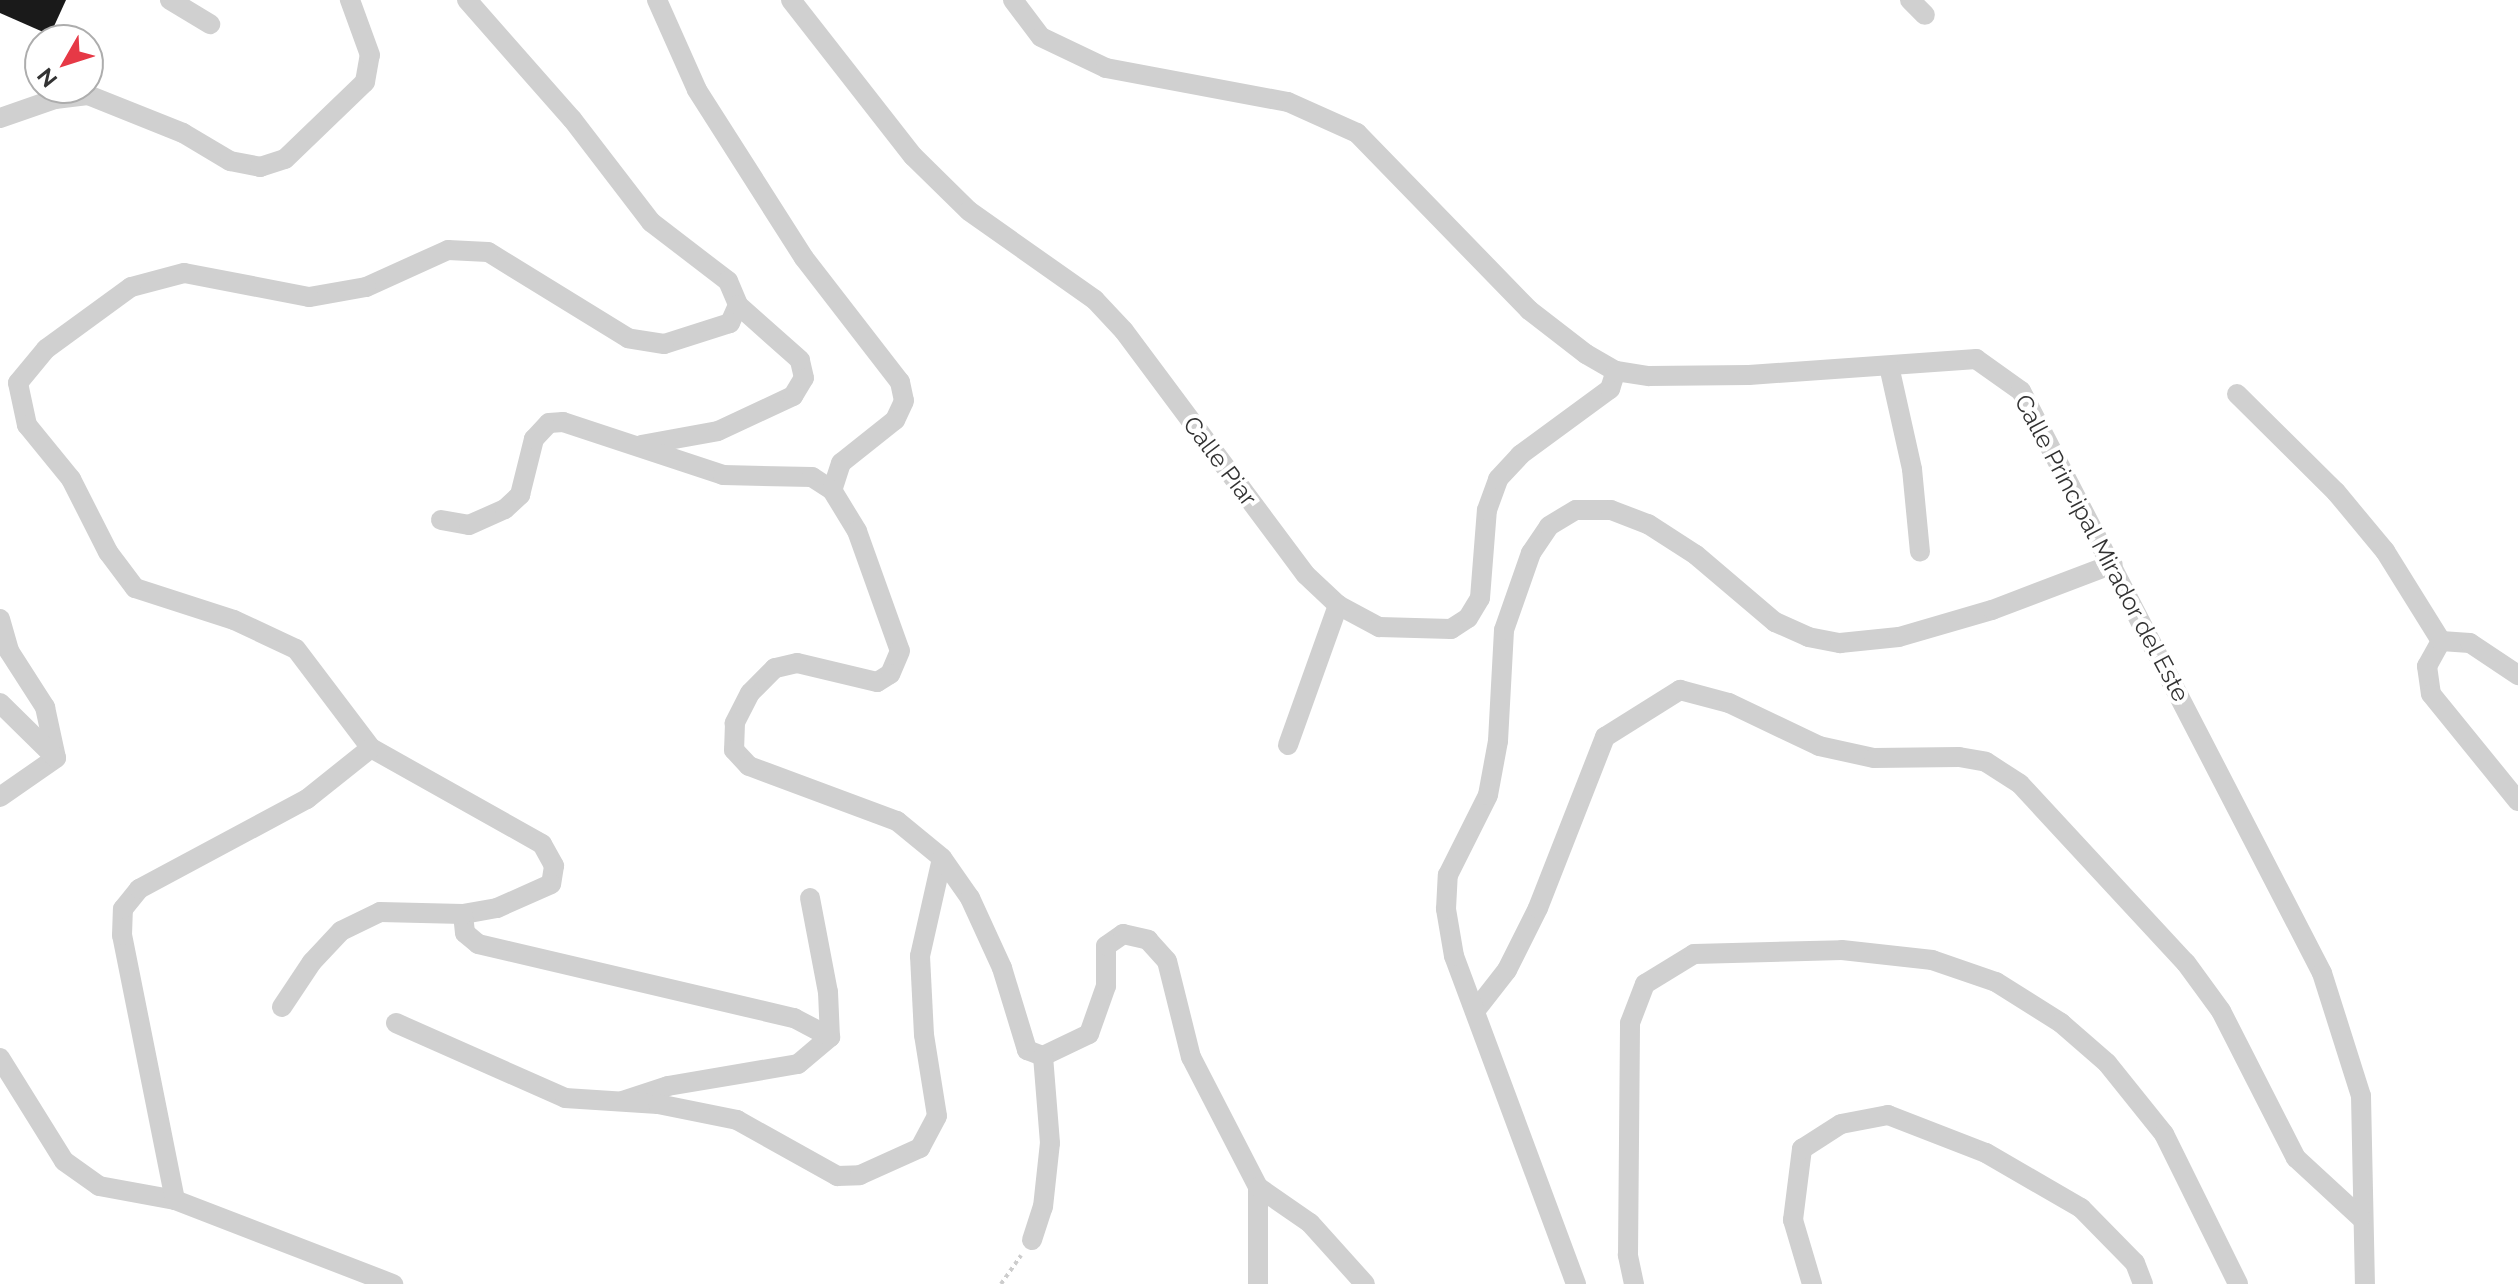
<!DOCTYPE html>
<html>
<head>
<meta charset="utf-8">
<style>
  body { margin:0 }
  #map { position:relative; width:2518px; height:1284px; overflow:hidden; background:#fff; font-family:Raleway,sans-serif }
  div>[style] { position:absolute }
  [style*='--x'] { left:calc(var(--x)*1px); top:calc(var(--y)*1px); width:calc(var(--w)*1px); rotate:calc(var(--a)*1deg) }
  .building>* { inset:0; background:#1a1a1a }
  .path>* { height:4px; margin-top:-2px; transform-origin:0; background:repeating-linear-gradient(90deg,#cdcdcd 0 4px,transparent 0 8px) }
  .minor>* { height:20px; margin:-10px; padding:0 10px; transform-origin:10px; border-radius:10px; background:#d0d0d0 }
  span { translate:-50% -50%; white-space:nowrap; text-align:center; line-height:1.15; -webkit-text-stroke:8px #fff; paint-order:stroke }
  .street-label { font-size:24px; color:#333 }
  .north { position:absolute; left:24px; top:24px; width:80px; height:80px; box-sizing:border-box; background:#fff; border:2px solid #adadad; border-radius:50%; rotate:231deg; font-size:22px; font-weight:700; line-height:32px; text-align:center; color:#333 }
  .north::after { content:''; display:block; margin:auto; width:28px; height:36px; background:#e63946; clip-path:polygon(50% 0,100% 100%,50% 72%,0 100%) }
</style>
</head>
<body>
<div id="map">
  <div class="building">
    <div style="clip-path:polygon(0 0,66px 0,50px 35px,0 13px)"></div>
  </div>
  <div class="path">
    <div style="--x:1001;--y:1284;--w:35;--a:-55"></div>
  </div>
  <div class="minor">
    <div style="--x:170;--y:0;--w:47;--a:31"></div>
    <div style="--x:467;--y:0;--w:159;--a:48.6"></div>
    <div style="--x:572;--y:119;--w:130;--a:52.5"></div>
    <div style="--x:651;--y:222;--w:97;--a:37.5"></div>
    <div style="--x:728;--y:281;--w:26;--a:67"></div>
    <div style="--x:738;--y:305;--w:20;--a:114"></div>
    <div style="--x:730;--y:323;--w:69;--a:162.3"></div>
    <div style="--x:664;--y:344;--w:36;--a:-171"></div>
    <div style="--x:628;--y:338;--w:164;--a:-148.4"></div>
    <div style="--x:488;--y:252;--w:40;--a:-177.1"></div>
    <div style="--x:448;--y:250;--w:90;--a:155.7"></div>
    <div style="--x:366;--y:287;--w:58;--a:170"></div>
    <div style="--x:309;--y:297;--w:127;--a:-169.1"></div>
    <div style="--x:184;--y:273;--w:55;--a:165.2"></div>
    <div style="--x:131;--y:287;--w:105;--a:143.9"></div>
    <div style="--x:46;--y:349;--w:44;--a:129.5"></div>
    <div style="--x:18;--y:383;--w:43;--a:77.9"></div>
    <div style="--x:27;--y:425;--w:70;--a:50.8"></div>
    <div style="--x:71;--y:479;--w:82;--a:63.1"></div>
    <div style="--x:108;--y:552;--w:45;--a:53.1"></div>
    <div style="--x:135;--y:588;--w:104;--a:17.9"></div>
    <div style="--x:234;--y:620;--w:68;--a:25.1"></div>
    <div style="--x:296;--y:649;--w:124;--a:52.9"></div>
    <div style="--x:371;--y:748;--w:196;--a:29.3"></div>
    <div style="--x:542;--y:844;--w:25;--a:61"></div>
    <div style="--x:554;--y:866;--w:18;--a:99"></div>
    <div style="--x:551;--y:884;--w:59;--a:156"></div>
    <div style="--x:497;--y:908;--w:35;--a:170"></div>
    <div style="--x:463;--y:914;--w:19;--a:84"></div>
    <div style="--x:465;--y:933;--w:17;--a:40"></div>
    <div style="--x:478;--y:944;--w:325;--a:13.2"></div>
    <div style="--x:794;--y:1018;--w:41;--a:27.8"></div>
    <div style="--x:830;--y:1037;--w:42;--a:139.8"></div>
    <div style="--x:798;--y:1064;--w:132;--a:170.4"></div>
    <div style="--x:668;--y:1086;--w:48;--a:161.9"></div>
    <div style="--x:657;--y:0;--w:98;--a:66"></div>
    <div style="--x:697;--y:90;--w:199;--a:57.5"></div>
    <div style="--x:804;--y:258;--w:157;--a:52.3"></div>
    <div style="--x:900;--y:382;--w:19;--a:78"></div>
    <div style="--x:904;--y:401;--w:21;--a:115"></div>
    <div style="--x:895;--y:420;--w:69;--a:141.5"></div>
    <div style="--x:841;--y:463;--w:28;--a:108"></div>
    <div style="--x:791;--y:0;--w:198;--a:52"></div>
    <div style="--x:913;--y:156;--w:78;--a:44.5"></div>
    <div style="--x:969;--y:211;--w:154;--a:35.2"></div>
    <div style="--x:1095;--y:300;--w:42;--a:46.9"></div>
    <div style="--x:1124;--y:331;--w:304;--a:53.3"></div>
    <div style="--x:1306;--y:575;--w:44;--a:43.2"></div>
    <div style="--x:1338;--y:605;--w:47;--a:28.2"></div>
    <div style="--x:1379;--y:627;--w:72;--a:1.6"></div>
    <div style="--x:1451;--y:629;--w:20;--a:-33"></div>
    <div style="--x:1468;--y:618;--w:23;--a:-59"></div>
    <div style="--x:1480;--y:598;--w:88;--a:-85.5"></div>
    <div style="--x:1487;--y:510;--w:33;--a:-70"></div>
    <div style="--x:1498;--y:479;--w:33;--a:-47"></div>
    <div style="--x:1520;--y:455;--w:112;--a:-36.3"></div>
    <div style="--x:1610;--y:389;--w:19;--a:-72"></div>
    <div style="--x:1013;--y:0;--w:46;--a:52.9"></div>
    <div style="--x:1041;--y:37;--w:72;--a:25.5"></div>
    <div style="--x:1106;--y:68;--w:185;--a:10.6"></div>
    <div style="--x:1288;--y:102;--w:76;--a:24.2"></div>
    <div style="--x:1357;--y:133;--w:247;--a:45.8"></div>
    <div style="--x:1529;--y:310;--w:72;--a:37.7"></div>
    <div style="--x:1586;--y:354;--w:34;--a:30"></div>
    <div style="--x:1616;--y:371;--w:33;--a:9"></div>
    <div style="--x:1649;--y:376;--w:100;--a:-0.6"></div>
    <div style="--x:1749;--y:375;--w:228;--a:-4"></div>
    <div style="--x:1976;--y:359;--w:55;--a:35.4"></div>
    <div style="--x:2021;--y:391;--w:655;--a:62.65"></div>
    <div style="--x:2322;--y:973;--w:129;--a:72.4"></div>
    <div style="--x:2361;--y:1096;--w:188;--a:88.8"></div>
    <div style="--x:1910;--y:0;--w:21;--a:45"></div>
    <div style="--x:0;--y:118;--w:58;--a:-19.1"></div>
    <div style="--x:55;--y:99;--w:33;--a:-7"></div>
    <div style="--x:88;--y:95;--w:102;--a:21.8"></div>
    <div style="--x:183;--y:133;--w:55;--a:30.8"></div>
    <div style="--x:230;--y:161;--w:31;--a:11"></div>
    <div style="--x:260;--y:167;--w:26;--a:-18"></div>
    <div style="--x:285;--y:159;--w:111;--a:-43.9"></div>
    <div style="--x:365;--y:82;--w:27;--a:-80"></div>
    <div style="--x:370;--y:55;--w:59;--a:-110"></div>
    <div style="--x:1889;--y:366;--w:106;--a:77.4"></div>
    <div style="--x:1912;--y:469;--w:83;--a:84.5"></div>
    <div style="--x:2237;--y:394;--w:139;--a:44.7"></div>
    <div style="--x:2336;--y:492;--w:77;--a:50.3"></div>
    <div style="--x:2385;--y:551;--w:106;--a:58.1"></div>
    <div style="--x:641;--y:445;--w:78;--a:-10.3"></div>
    <div style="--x:718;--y:431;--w:83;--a:-25"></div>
    <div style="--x:793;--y:396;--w:21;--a:-59"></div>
    <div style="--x:804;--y:378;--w:18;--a:-103"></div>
    <div style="--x:800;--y:360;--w:83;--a:-138.4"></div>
    <div style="--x:441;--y:520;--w:28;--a:10"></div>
    <div style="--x:469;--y:525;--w:39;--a:-24"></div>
    <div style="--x:505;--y:509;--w:21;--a:-43"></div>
    <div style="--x:520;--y:495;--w:58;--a:-76"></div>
    <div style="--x:534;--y:439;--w:22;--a:-47"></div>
    <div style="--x:549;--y:423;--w:14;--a:-4"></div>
    <div style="--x:563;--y:422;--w:169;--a:18.3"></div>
    <div style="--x:723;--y:475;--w:89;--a:1.3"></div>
    <div style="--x:812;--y:477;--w:24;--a:33"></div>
    <div style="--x:832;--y:490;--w:48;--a:58.6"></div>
    <div style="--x:857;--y:531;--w:127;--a:70.3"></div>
    <div style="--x:900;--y:651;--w:25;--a:113"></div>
    <div style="--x:890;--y:674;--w:15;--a:148"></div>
    <div style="--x:877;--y:682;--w:82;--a:-166.6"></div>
    <div style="--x:797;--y:663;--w:23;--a:167"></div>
    <div style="--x:775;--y:668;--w:35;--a:135"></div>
    <div style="--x:750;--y:693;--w:34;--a:117"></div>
    <div style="--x:735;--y:723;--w:27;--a:92"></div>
    <div style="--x:734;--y:750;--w:22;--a:47"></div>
    <div style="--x:749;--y:766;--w:158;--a:20.4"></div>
    <div style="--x:897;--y:821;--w:58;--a:39.4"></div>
    <div style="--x:0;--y:619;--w:33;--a:74"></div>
    <div style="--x:9;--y:651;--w:67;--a:57.3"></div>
    <div style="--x:45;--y:707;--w:52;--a:77.8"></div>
    <div style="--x:56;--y:758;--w:68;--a:145.1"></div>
    <div style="--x:2441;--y:641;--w:29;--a:119"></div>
    <div style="--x:2427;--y:666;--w:28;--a:82"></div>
    <div style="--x:2431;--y:694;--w:138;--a:50.9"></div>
    <div style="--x:2441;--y:641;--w:29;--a:4"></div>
    <div style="--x:2470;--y:643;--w:58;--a:33.7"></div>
    <div style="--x:0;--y:703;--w:78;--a:44.5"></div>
    <div style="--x:1288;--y:745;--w:149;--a:-70.3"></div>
    <div style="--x:810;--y:898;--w:96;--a:79.2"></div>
    <div style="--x:828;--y:992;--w:45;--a:87.5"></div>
    <div style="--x:282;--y:1007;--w:54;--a:-56.3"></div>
    <div style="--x:312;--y:962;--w:42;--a:-46.9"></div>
    <div style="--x:341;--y:931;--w:43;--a:-26"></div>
    <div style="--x:380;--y:912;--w:83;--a:1.4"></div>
    <div style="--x:1475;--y:1011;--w:52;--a:-52"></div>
    <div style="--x:1507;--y:970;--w:69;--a:-63.4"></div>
    <div style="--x:1538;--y:908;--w:184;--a:-68.6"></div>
    <div style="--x:1605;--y:737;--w:89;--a:-32.1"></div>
    <div style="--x:1680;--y:690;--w:51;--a:14.9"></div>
    <div style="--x:1729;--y:703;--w:100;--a:25.5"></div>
    <div style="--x:1819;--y:746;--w:56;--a:12.3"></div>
    <div style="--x:1874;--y:758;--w:85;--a:-0.7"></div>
    <div style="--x:1959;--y:757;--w:27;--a:10"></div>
    <div style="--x:1986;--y:762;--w:40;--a:32.9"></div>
    <div style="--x:2020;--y:784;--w:244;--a:47.2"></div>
    <div style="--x:2186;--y:963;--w:59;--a:53.9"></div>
    <div style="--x:2221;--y:1011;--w:165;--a:63"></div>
    <div style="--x:2296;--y:1158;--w:88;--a:42.7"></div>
    <div style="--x:396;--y:1023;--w:185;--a:23.9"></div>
    <div style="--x:565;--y:1098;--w:93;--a:3.7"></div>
    <div style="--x:658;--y:1104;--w:81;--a:11.4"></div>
    <div style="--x:737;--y:1120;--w:115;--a:29.2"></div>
    <div style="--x:837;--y:1176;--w:23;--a:-2"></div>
    <div style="--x:860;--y:1175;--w:66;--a:-24.2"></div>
    <div style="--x:920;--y:1148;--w:36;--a:-62"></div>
    <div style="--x:937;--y:1116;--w:82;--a:-99.1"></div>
    <div style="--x:924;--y:1035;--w:79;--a:-92.9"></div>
    <div style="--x:920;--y:956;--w:100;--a:-77.3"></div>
    <div style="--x:942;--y:858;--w:49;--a:55"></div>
    <div style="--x:970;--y:898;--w:77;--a:65.4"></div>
    <div style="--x:1002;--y:968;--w:86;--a:73"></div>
    <div style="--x:1027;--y:1050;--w:17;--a:21"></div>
    <div style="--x:1043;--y:1056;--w:51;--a:-25.6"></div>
    <div style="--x:1089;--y:1034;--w:51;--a:-70.5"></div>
    <div style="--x:1106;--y:986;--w:40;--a:-90"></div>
    <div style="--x:1106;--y:946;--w:21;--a:-35"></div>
    <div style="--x:1123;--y:934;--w:26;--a:13"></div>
    <div style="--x:1148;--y:940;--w:28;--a:48"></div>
    <div style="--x:1167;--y:961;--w:99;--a:76"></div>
    <div style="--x:1191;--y:1057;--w:146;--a:62.7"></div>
    <div style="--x:0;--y:1058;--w:121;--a:58.1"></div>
    <div style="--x:64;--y:1161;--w:43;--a:35.5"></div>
    <div style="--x:99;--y:1186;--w:77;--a:10.4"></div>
    <div style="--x:175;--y:1200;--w:234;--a:21.1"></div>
    <div style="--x:175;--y:1200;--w:270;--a:-101.3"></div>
    <div style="--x:122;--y:935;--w:26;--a:-88"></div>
    <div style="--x:123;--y:909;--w:26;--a:-51"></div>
    <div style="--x:139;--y:889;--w:191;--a:-28.2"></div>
    <div style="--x:307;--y:799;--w:82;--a:-38.6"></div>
    <div style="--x:1032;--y:1240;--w:35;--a:-72"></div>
    <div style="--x:1043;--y:1207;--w:64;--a:-83.8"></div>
    <div style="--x:1050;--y:1143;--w:87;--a:-94.6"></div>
    <div style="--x:1258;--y:1284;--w:97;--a:-90"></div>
    <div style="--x:1258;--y:1187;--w:63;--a:34.7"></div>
    <div style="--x:1310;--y:1223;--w:82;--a:48"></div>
    <div style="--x:1576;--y:1284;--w:350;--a:-110.4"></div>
    <div style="--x:1454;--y:956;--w:48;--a:-99.7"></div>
    <div style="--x:1446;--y:909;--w:34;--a:-87"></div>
    <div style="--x:1448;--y:875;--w:89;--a:-63.4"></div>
    <div style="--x:1488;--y:795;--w:55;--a:-79.5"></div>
    <div style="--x:1498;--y:741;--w:111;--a:-86.9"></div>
    <div style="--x:1504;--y:630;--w:82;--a:-70.7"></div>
    <div style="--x:1531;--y:553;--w:32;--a:-56"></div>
    <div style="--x:1549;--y:526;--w:31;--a:-31"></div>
    <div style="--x:1576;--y:510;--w:35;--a:0"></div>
    <div style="--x:1611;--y:510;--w:40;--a:21"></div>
    <div style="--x:1648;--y:524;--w:57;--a:32.9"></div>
    <div style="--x:1696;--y:555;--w:104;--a:40.3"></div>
    <div style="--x:1775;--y:622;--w:36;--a:24"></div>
    <div style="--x:1808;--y:637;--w:33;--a:11"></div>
    <div style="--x:1840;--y:643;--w:59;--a:-5.8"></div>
    <div style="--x:1899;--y:637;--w:97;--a:-16.2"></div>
    <div style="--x:1992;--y:610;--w:129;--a:-20.8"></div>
    <div style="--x:1634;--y:1284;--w:30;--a:-102"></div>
    <div style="--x:1628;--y:1255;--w:232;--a:-89.5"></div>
    <div style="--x:1630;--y:1023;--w:42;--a:-69"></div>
    <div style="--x:1645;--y:984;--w:57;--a:-31.5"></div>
    <div style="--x:1694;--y:954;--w:148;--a:-1.5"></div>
    <div style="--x:1842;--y:950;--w:91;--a:6.3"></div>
    <div style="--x:1932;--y:960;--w:68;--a:19"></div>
    <div style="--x:1996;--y:982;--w:77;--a:32.2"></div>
    <div style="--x:2061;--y:1023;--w:61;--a:41"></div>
    <div style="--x:2107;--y:1063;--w:91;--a:51.2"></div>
    <div style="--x:2164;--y:1134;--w:167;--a:63.7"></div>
    <div style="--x:1812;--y:1284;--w:67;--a:-106.5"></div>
    <div style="--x:1793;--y:1220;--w:72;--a:-82.8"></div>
    <div style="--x:1802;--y:1149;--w:46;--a:-32.7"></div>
    <div style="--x:1841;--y:1124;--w:48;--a:-10.8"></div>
    <div style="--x:1888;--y:1115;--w:105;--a:21.2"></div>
    <div style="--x:1986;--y:1153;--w:110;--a:30.1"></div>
    <div style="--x:2081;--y:1208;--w:77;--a:45.5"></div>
    <div style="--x:2135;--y:1263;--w:22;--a:69"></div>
  </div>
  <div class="street-label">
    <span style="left:1220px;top:461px;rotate:53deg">Calle Piar</span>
    <span style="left:2102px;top:548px;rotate:62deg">Calle Principal Mirador del Este</span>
  </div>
  <div class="north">N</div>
</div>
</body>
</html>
